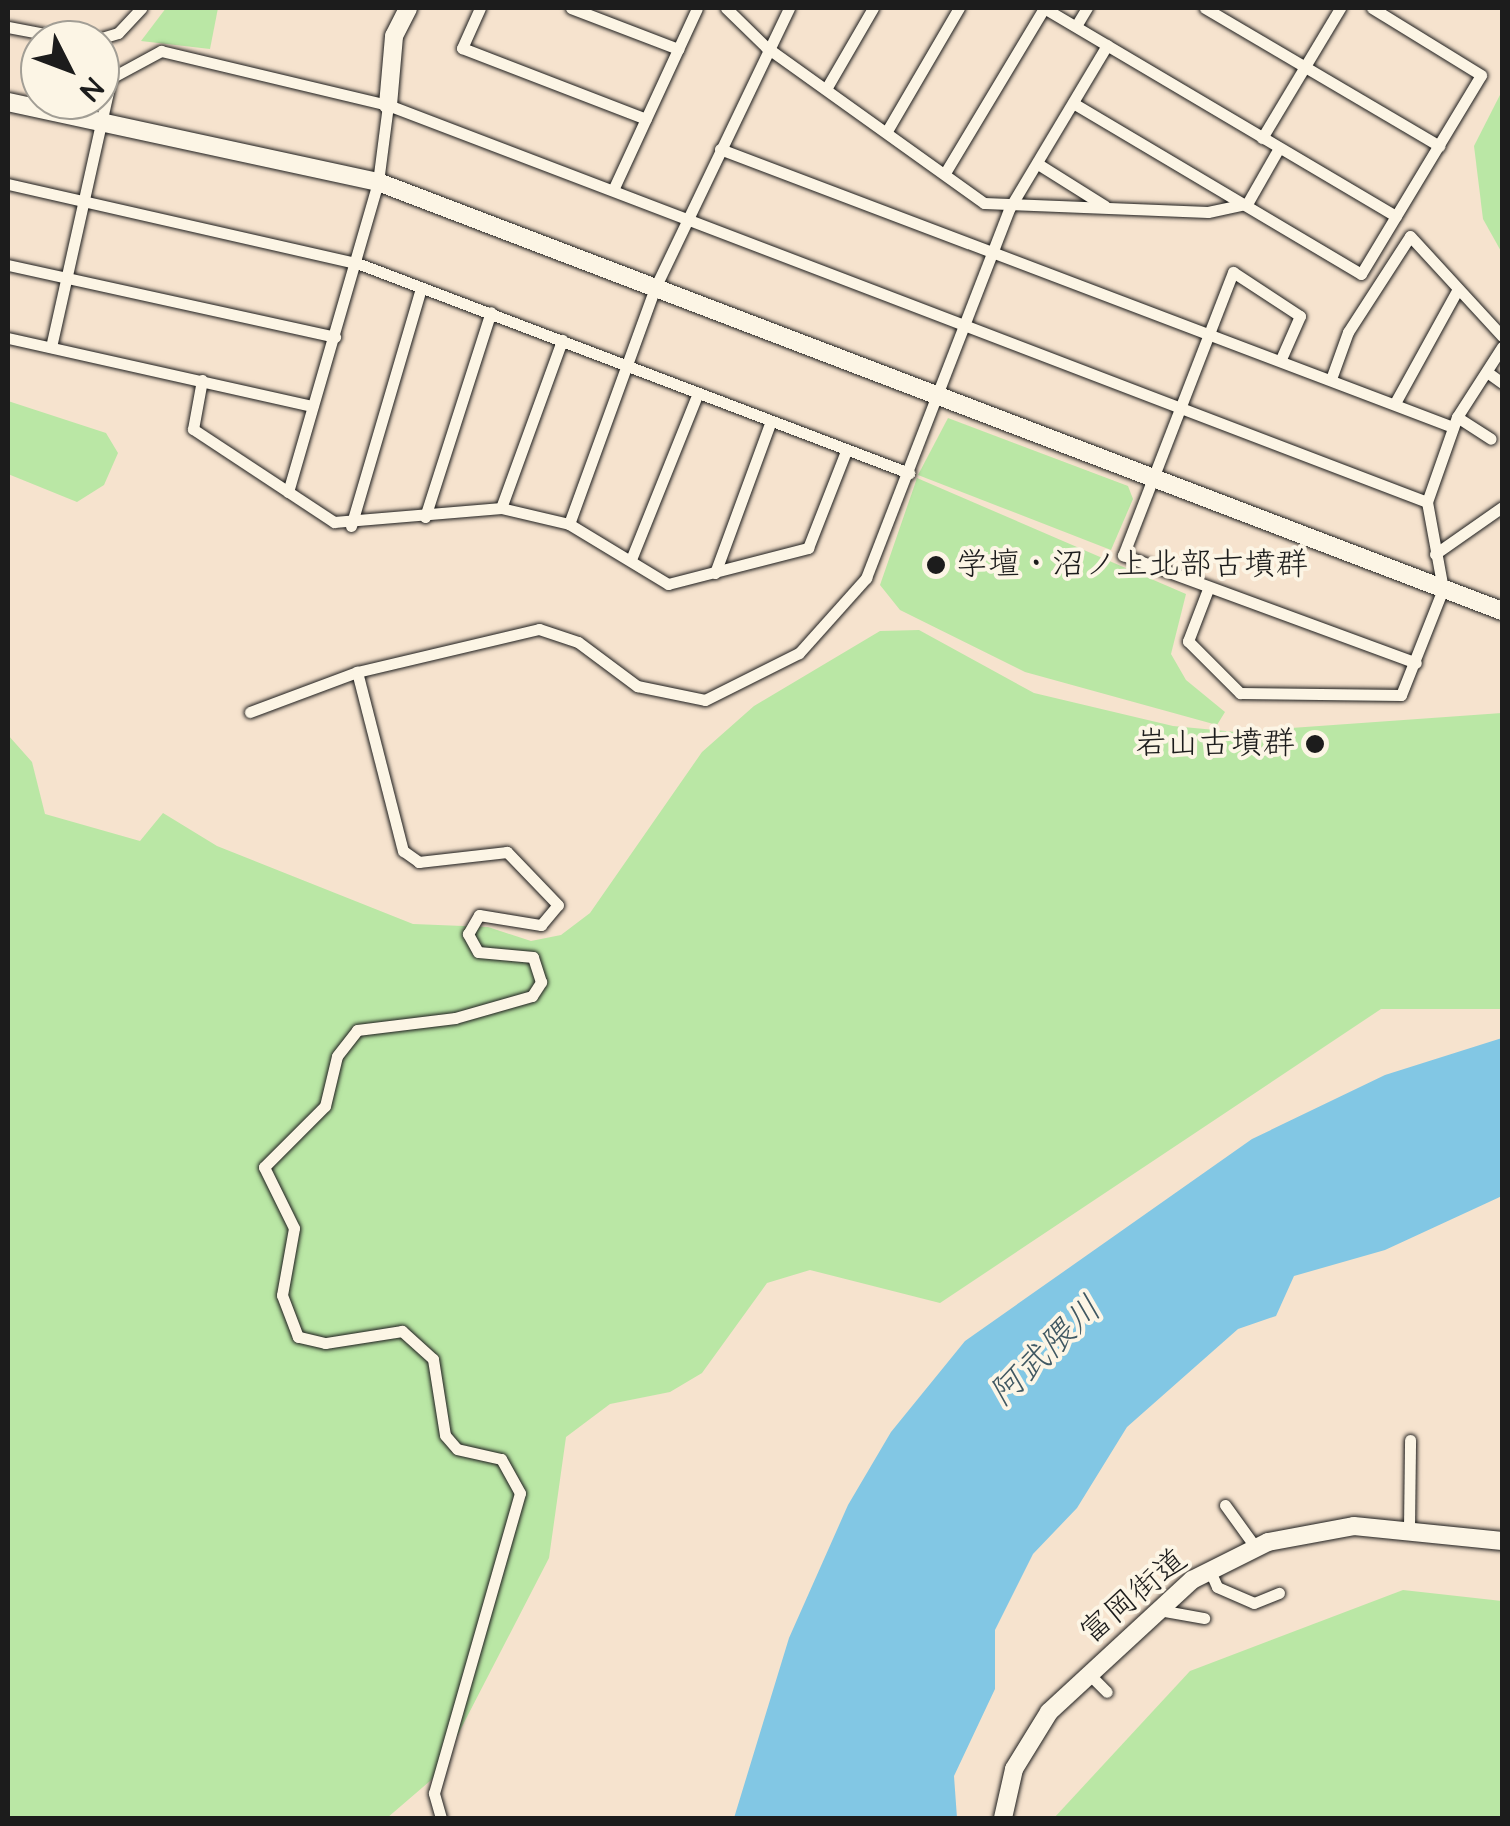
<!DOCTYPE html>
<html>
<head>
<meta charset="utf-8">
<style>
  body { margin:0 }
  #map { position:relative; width:1510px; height:1826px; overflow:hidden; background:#f6e3ce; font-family:"Architects Daughter","Klee One",sans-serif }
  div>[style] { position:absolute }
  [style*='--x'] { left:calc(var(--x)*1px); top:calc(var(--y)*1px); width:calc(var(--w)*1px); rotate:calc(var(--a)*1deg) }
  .green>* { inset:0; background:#bae7a5 }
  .water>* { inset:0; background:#82c7e4 }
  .roads { filter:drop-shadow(0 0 2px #1c1c1c) drop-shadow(0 0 2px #1c1c1c) }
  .street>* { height:11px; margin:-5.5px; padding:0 5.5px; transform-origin:5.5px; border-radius:5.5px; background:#fcf5e5 }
  .secondary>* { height:18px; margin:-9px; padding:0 9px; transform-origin:9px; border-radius:9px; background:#fcf5e5 }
  .dots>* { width:28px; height:28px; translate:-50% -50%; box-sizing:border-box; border:5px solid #fcf5e5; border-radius:50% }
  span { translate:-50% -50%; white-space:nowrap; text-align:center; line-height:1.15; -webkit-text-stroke:8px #fcf5e5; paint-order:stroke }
  .poi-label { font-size:32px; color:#1c1c1c }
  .left { translate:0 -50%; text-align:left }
  .right { translate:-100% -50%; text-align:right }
  .street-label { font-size:32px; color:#1c1c1c }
  .water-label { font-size:35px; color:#405862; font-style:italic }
  .frame { position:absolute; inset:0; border:10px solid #1c1c1c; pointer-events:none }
  .north { position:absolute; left:20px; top:20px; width:100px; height:100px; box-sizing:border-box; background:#fcf5e5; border:2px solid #a29e95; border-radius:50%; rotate:132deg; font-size:28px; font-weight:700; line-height:40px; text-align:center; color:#1c1c1c }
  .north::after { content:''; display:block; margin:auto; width:35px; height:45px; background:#1c1c1c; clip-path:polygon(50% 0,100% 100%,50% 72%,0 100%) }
</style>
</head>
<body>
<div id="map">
  <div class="green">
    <div style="clip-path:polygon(166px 8px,218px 8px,210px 49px,141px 41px)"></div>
    <div style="clip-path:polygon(1502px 91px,1502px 253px,1483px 219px,1474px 146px)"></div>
    <div style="clip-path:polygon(8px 401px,106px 433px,118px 453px,104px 485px,77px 502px,8px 474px)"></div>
    <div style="clip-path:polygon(948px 418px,1128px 486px,1133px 499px,1111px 550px,918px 475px)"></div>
    <div style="clip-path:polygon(917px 478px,1186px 594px,1171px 654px,1186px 680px,1225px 712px,1217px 725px,1025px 672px,900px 610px,880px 585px)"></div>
    <div style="clip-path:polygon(919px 630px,1034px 693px,1173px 726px,1236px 732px,1502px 713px,1502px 1009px,1381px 1009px,940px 1303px,810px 1270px,767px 1283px,702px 1373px,670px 1392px,610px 1404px,566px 1437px,549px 1558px,437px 1775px,387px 1818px,8px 1818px,8px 735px,32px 762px,45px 814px,140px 841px,163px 813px,217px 846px,413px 924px,488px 927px,531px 941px,561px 935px,590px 913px,702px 752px,754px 706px,880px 631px)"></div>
    <div style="clip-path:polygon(1403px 1590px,1502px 1601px,1502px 1818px,1054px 1818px,1190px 1671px)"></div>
  </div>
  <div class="water">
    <div style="clip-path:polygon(1502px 1038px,1502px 1196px,1385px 1250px,1294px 1276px,1276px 1316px,1238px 1329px,1127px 1427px,1077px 1508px,1033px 1554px,995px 1630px,995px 1689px,954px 1776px,957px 1818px,734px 1818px,789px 1638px,848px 1505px,891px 1432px,965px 1341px,1252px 1139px,1385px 1075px)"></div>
  </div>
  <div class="roads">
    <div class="street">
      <div style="--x:480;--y:8;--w:44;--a:114.2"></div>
      <div style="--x:462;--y:48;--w:197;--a:21.1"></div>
      <div style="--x:571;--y:8;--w:115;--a:21"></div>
      <div style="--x:726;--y:8;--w:56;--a:44.3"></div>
      <div style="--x:766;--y:47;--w:268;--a:35.6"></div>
      <div style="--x:984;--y:203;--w:224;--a:2.3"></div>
      <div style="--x:1208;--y:212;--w:40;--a:-12"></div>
      <div style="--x:1247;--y:204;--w:64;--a:-60.3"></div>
      <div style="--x:1205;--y:8;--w:272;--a:30.5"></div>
      <div style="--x:1076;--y:26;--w:21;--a:-59"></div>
      <div style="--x:8;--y:27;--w:69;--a:10.8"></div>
      <div style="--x:95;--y:40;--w:24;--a:-17"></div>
      <div style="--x:118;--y:33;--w:34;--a:-47"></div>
      <div style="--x:826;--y:89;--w:94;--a:-59.9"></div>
      <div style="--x:1073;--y:103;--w:335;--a:30.7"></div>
      <div style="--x:1361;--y:274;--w:232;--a:-58.9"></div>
      <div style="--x:1481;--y:75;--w:128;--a:-148.4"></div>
      <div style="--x:887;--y:131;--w:143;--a:-59.7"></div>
      <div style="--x:1262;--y:138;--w:152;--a:-59"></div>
      <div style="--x:720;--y:149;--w:784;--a:20.77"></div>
      <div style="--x:1038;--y:164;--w:79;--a:32.1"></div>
      <div style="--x:945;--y:173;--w:192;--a:-59"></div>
      <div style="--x:1044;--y:8;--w:409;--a:30.6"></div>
      <div style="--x:8;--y:184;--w:358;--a:12.8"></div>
      <div style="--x:357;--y:263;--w:591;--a:20.83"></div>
      <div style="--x:613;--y:190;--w:200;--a:-65.2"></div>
      <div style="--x:8;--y:265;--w:335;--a:12.4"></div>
      <div style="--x:8;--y:338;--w:312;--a:12.6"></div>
      <div style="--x:51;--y:347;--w:276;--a:-77.4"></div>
      <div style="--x:111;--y:78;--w:57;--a:-28.4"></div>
      <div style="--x:161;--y:51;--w:233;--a:13.4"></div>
      <div style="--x:388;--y:105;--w:1112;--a:20.91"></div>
      <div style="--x:1281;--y:359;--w:47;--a:-66.2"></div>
      <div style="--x:1300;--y:316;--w:80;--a:-146.7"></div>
      <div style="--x:1233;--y:272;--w:304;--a:111.2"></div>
      <div style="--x:1123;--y:555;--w:312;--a:20.2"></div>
      <div style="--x:1487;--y:372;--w:19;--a:36"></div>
      <div style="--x:1331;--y:379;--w:50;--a:-70.1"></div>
      <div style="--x:1348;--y:332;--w:114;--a:-57.1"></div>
      <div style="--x:1410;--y:236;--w:136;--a:47.4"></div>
      <div style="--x:202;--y:380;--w:50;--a:100.4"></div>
      <div style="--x:193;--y:429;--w:169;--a:33.4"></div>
      <div style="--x:334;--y:522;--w:168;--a:-4.8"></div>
      <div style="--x:501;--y:508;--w:70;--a:13.2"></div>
      <div style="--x:569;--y:524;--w:116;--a:31.2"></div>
      <div style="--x:668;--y:584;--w:145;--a:-14.4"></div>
      <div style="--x:808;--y:548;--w:104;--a:-68.6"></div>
      <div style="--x:1395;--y:403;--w:130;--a:-61.1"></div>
      <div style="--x:1457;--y:417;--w:40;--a:32.9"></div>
      <div style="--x:288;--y:492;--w:323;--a:-73.8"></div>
      <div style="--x:378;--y:182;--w:78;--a:-82.6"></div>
      <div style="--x:501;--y:508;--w:179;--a:-70"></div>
      <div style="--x:425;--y:517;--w:215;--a:-72.2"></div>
      <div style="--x:569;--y:524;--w:251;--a:-70"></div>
      <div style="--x:655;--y:288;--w:310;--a:-64.4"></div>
      <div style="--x:351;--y:526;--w:248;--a:-73.6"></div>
      <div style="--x:1435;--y:554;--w:82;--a:-35"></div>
      <div style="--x:632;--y:557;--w:177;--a:-68.1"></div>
      <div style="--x:715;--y:573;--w:162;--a:-69.8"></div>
      <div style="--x:1208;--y:589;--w:56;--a:111"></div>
      <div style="--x:1188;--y:641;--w:74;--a:45"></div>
      <div style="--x:1240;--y:693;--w:161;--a:0.7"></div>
      <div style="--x:1401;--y:695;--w:114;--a:-68.4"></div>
      <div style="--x:1443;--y:589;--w:88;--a:-100.4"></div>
      <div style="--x:1427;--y:502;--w:90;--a:-70.6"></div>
      <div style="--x:1457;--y:417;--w:83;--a:-57.3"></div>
      <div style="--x:250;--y:712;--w:114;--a:-20.5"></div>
      <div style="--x:1225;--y:1505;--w:53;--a:54.2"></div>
      <div style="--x:1409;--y:1528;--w:88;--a:-89.3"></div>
      <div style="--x:1210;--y:1571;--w:17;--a:66"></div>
      <div style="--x:1217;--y:1587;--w:40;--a:23.4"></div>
      <div style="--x:1254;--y:1603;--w:27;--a:-22"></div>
      <div style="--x:1159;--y:1610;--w:46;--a:10.1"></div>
      <div style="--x:1089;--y:1674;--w:25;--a:45"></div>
      <div style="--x:441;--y:1818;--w:26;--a:-106"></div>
      <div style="--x:434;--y:1793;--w:312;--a:-74"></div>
      <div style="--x:520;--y:1493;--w:39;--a:-119"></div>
      <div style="--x:501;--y:1459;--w:45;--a:-167.2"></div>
      <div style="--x:457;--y:1449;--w:18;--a:-131"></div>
      <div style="--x:445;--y:1435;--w:77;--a:-99"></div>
      <div style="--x:433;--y:1359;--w:42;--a:-137.9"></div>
      <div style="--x:402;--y:1331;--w:78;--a:171.1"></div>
      <div style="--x:325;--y:1343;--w:28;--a:-167"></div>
      <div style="--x:298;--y:1337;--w:45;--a:-110.9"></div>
      <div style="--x:282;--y:1295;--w:68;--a:-79.8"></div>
      <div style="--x:294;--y:1228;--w:68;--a:-116.2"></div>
      <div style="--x:264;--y:1167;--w:86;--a:-45"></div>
      <div style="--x:325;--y:1106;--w:51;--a:-76.5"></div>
      <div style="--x:337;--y:1056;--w:33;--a:-52"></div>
      <div style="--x:357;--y:1030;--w:99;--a:-7"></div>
      <div style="--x:455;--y:1018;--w:80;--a:-15.9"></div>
      <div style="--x:532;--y:996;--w:17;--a:-57"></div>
      <div style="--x:541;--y:982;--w:26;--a:-108"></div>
      <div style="--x:533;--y:957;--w:55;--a:-174.8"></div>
      <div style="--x:478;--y:952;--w:21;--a:-119"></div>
      <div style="--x:468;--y:934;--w:22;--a:-60"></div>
      <div style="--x:479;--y:915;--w:63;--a:9.2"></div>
      <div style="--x:541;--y:925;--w:26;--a:-50"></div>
      <div style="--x:558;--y:905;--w:74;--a:-133.9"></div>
      <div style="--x:507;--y:852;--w:89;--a:173.5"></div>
      <div style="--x:419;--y:862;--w:19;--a:-145"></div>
      <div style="--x:403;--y:851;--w:185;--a:-104.4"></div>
      <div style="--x:357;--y:672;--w:187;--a:-13.3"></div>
      <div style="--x:539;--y:629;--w:41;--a:18.4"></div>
      <div style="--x:578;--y:642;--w:74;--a:36.7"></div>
      <div style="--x:637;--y:686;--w:69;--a:11.6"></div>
      <div style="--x:705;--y:700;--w:105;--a:-26.6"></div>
      <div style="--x:799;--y:653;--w:101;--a:-48.2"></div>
      <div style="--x:866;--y:578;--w:396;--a:-68.8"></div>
      <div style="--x:1009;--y:209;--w:191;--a:-59.1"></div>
    </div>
    <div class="secondary">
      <div style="--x:8;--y:102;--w:379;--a:12.2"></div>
      <div style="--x:378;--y:182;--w:1203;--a:20.89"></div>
      <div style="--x:388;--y:105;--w:69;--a:-85"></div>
      <div style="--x:394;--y:36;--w:31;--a:-63"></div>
      <div style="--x:1003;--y:1818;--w:50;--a:-77.3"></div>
      <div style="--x:1014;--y:1769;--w:67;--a:-58.4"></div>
      <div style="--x:1049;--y:1712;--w:195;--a:-42.7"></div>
      <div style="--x:1192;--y:1580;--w:85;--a:-26.6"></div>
      <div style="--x:1268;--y:1542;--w:87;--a:-10.5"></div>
      <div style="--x:1354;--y:1526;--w:149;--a:5.8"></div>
    </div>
  </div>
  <div class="dots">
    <div style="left:936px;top:565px;background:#1c1c1c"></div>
    <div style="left:1315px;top:744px;background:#1c1c1c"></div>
  </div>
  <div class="poi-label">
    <span class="left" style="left:956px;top:565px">学壇・沼ノ上北部古墳群</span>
    <span class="right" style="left:1295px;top:744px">岩山古墳群</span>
  </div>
  <div class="street-label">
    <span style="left:1134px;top:1597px;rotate:-40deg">富岡街道</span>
  </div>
  <div class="water-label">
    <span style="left:1046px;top:1352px;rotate:-44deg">阿武隈川</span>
  </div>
  <div class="frame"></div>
  <div class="north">N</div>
</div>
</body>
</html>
